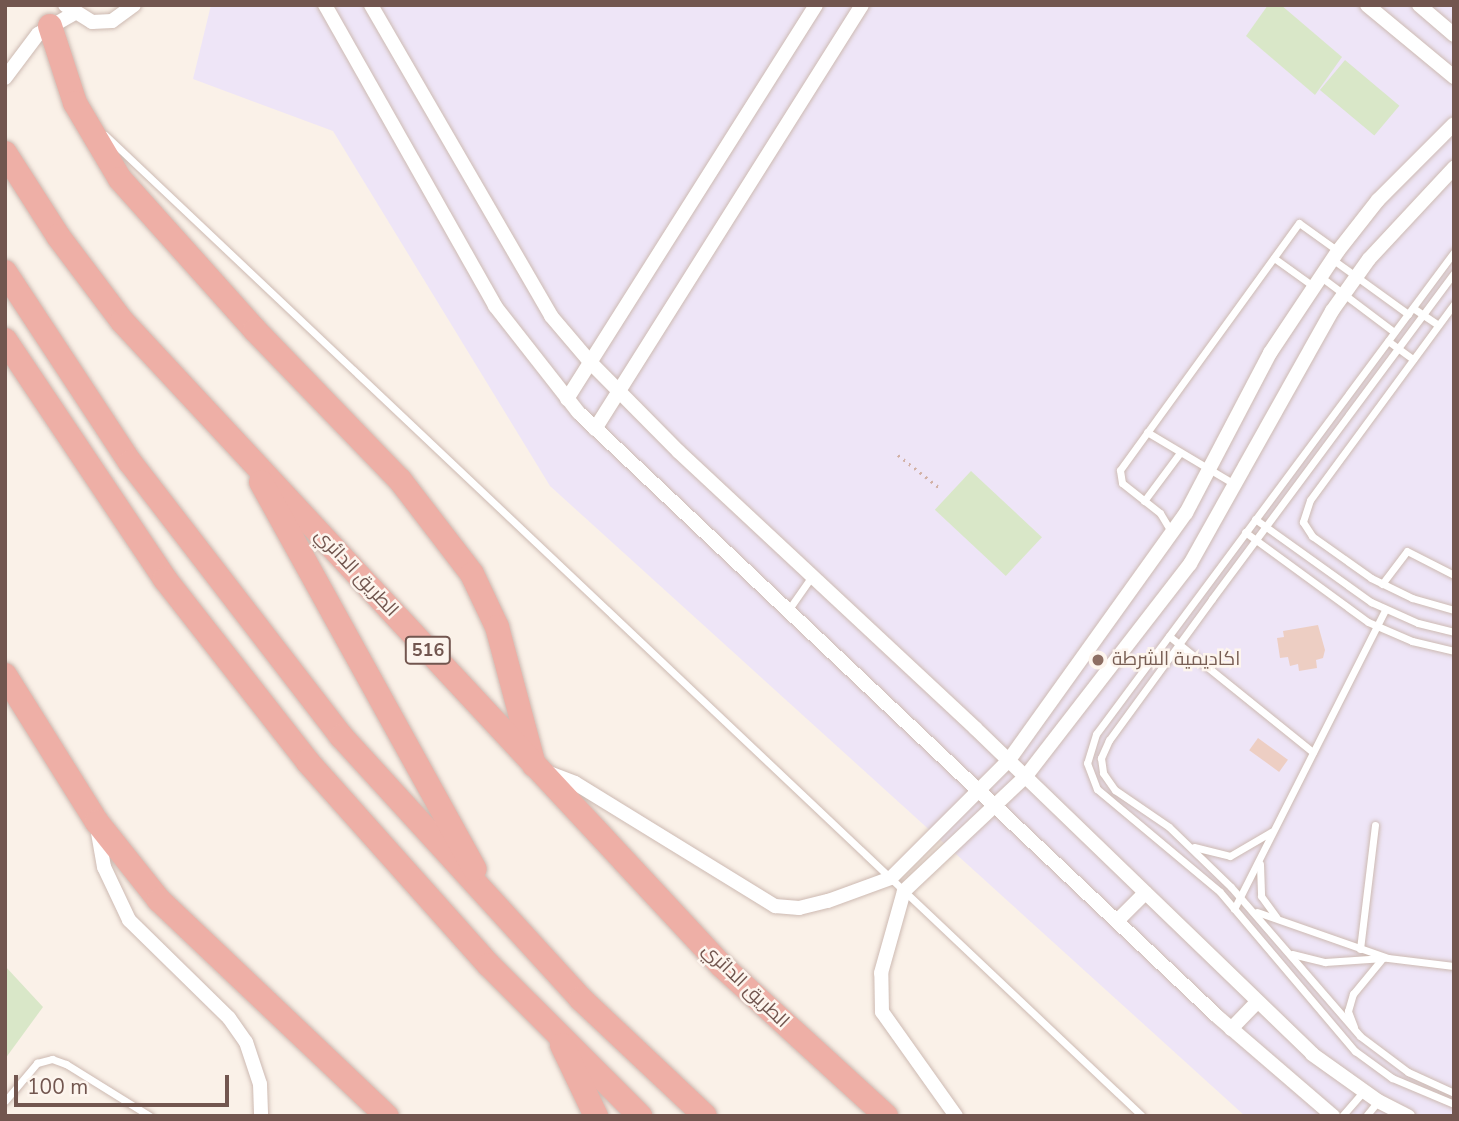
<!DOCTYPE html>
<html>
<head>
<meta charset="utf-8">
<style>
  body { margin:0 }
  #map { position:relative; width:1459px; height:1121px; overflow:hidden; background:#faf1e8; font-family:"Nunito Sans",Cairo,sans-serif }
  div>[style] { position:absolute }
  [style*='--x'] { left:calc(var(--x)*1px); top:calc(var(--y)*1px); width:calc(var(--w)*1px); rotate:calc(var(--a)*1deg) }
  .education>* { inset:0; background:#eee5f7 }
  .green>* { inset:0; background:#d9e7c8; transform-origin:0 0 }
  .building>* { inset:0; background:#edcec3; transform-origin:0 0 }
  .path>* { height:2.5px; margin-top:-1.25px; transform-origin:0; background:repeating-linear-gradient(90deg,#d2b1a6 0 2px,transparent 0 7px) }
  .roads { filter:drop-shadow(0 0 2px #cdbab2) drop-shadow(0 0 2px #cdbab2) }
  .lane>* { height:7px; margin:-3.5px; padding:0 3.5px; transform-origin:3.5px; border-radius:3.5px; background:#fff }
  .street>* { height:14px; margin:-7px; padding:0 7px; transform-origin:7px; border-radius:7px; background:#fff }
  .highway>* { height:24px; margin:-12px; padding:0 12px; transform-origin:12px; border-radius:12px; background:#eeafa6 }
  .dots>* { width:19px; height:19px; translate:-50% -50%; box-sizing:border-box; border:4px solid #fdf5ee; border-radius:50% }
  span { translate:-50% -50%; white-space:nowrap; text-align:center; line-height:1.15; -webkit-text-stroke:5px #fdf5ee; paint-order:stroke }
  .shield-label span { padding:2px 5px; background:#fdf5ee; border:2px solid; border-radius:5px; -webkit-text-stroke-width:0 }
  .shield-label { font-size:18px; color:#72564f; font-weight:700 }
  .street-label { font-size:19px; color:#72564f }
  .education-label { font-size:19px; color:#785e54 }
  .left { translate:0 -50%; text-align:left }
  .frame { position:absolute; inset:0; border:7px solid #72564f; pointer-events:none }
  .scale { position:absolute; left:14px; top:1075px; width:215px; height:32px; box-sizing:border-box; border:4px solid #72564f; border-top:0; padding-left:9px; font-size:21px; line-height:24px; white-space:nowrap; color:#72564f; -webkit-text-stroke:5px #fdf5ee; paint-order:stroke }
</style>
</head>
<body>
<div id="map">
  <div class="education">
    <div style="clip-path:polygon(211px 5px,1454px 5px,1454px 1116px,1245px 1116px,550px 486px,333px 131px,193px 79px)"></div>
  </div>
  <div class="green">
    <div style="clip-path:polygon(1268px 5px,1281px 5px,1342px 57px,1315px 95px,1246px 36px)"></div>
    <div style="left:1345px;top:60px;width:71px;height:39px;rotate:40deg"></div>
    <div style="left:971px;top:471px;width:97px;height:53px;rotate:43deg"></div>
    <div style="clip-path:polygon(5px 966px,43px 1007px,5px 1059px)"></div>
  </div>
  <div class="building">
    <div style="clip-path:polygon(1318px 625px,1325px 650px,1323px 658px,1316px 660px,1317px 668px,1299px 671px,1298px 664px,1290px 666px,1288px 657px,1280px 658px,1277px 638px,1284px 637px,1283px 631px)"></div>
    <div style="left:1258px;top:738px;width:37px;height:15px;rotate:36deg"></div>
  </div>
  <div class="path">
    <div style="--x:898;--y:455;--w:55;--a:38.3"></div>
  </div>
  <div class="roads">
    <div class="lane">
      <div style="--x:105;--y:135;--w:1427;--a:43.41"></div>
      <div style="--x:1454;--y:252;--w:600;--a:126.6"></div>
      <div style="--x:1096;--y:734;--w:30;--a:107"></div>
      <div style="--x:1087;--y:763;--w:28;--a:69"></div>
      <div style="--x:1097;--y:789;--w:160;--a:39.9"></div>
      <div style="--x:1220;--y:892;--w:209;--a:49.7"></div>
      <div style="--x:1355;--y:1051;--w:46;--a:36.1"></div>
      <div style="--x:1392;--y:1078;--w:67;--a:22.8"></div>
      <div style="--x:1274;--y:258;--w:48;--a:35.7"></div>
      <div style="--x:1332;--y:259;--w:94;--a:35.9"></div>
      <div style="--x:1454;--y:273;--w:406;--a:126.6"></div>
      <div style="--x:1212;--y:599;--w:175;--a:126.1"></div>
      <div style="--x:1109;--y:740;--w:20;--a:114"></div>
      <div style="--x:1101;--y:758;--w:15;--a:82"></div>
      <div style="--x:1103;--y:773;--w:21;--a:55"></div>
      <div style="--x:1115;--y:790;--w:65;--a:34.4"></div>
      <div style="--x:1169;--y:827;--w:86;--a:44.1"></div>
      <div style="--x:1231;--y:887;--w:197;--a:49.1"></div>
      <div style="--x:1360;--y:1036;--w:60;--a:36.9"></div>
      <div style="--x:1408;--y:1072;--w:51;--a:24.5"></div>
      <div style="--x:1321;--y:277;--w:91;--a:37"></div>
      <div style="--x:1454;--y:304;--w:243;--a:126.3"></div>
      <div style="--x:1310;--y:500;--w:23;--a:108"></div>
      <div style="--x:1303;--y:522;--w:17;--a:57"></div>
      <div style="--x:1312;--y:536;--w:72;--a:35.4"></div>
      <div style="--x:1371;--y:578;--w:46;--a:26"></div>
      <div style="--x:1412;--y:598;--w:44;--a:15.9"></div>
      <div style="--x:1413;--y:308;--w:30;--a:34"></div>
      <div style="--x:1388;--y:341;--w:31;--a:36"></div>
      <div style="--x:1147;--y:432;--w:104;--a:30.8"></div>
      <div style="--x:1144;--y:501;--w:59;--a:-53.3"></div>
      <div style="--x:1255;--y:519;--w:143;--a:35.6"></div>
      <div style="--x:1371;--y:602;--w:51;--a:24.1"></div>
      <div style="--x:1418;--y:623;--w:37;--a:14"></div>
      <div style="--x:1245;--y:532;--w:152;--a:36.2"></div>
      <div style="--x:1368;--y:622;--w:48;--a:23.4"></div>
      <div style="--x:1412;--y:641;--w:43;--a:13.4"></div>
      <div style="--x:1172;--y:533;--w:23;--a:-121"></div>
      <div style="--x:1160;--y:513;--w:48;--a:-141.7"></div>
      <div style="--x:1122;--y:483;--w:13;--a:-99"></div>
      <div style="--x:1120;--y:470;--w:305;--a:-54.1"></div>
      <div style="--x:1299;--y:223;--w:48;--a:35.7"></div>
      <div style="--x:1382;--y:584;--w:41;--a:-52.9"></div>
      <div style="--x:1407;--y:551;--w:53;--a:27.1"></div>
      <div style="--x:789;--y:609;--w:40;--a:-55.1"></div>
      <div style="--x:1169;--y:636;--w:185;--a:38.9"></div>
      <div style="--x:1194;--y:847;--w:37;--a:14"></div>
      <div style="--x:1230;--y:856;--w:48;--a:-30.3"></div>
      <div style="--x:1260;--y:864;--w:32;--a:88"></div>
      <div style="--x:1261;--y:896;--w:26;--a:54"></div>
      <div style="--x:1234;--y:909;--w:335;--a:-63.2"></div>
      <div style="--x:1257;--y:912;--w:139;--a:19.3"></div>
      <div style="--x:1388;--y:958;--w:66;--a:6.9"></div>
      <div style="--x:1360;--y:949;--w:125;--a:-83.1"></div>
      <div style="--x:1292;--y:954;--w:34;--a:14"></div>
      <div style="--x:1325;--y:962;--w:59;--a:-3.9"></div>
      <div style="--x:1354;--y:1027;--w:17;--a:-111"></div>
      <div style="--x:1348;--y:1011;--w:18;--a:-74"></div>
      <div style="--x:1353;--y:994;--w:44;--a:-50.5"></div>
      <div style="--x:5;--y:1101;--w:50;--a:-49.9"></div>
      <div style="--x:37;--y:1063;--w:16;--a:-15"></div>
      <div style="--x:52;--y:1059;--w:15;--a:20"></div>
      <div style="--x:66;--y:1064;--w:99;--a:31.8"></div>
      <div style="--x:1342;--y:1116;--w:33;--a:-49"></div>
      <div style="--x:1366;--y:1116;--w:19;--a:-51"></div>
    </div>
    <div class="street">
      <div style="--x:65;--y:5;--w:32;--a:32"></div>
      <div style="--x:92;--y:22;--w:20;--a:-3"></div>
      <div style="--x:112;--y:21;--w:27;--a:-36"></div>
      <div style="--x:325;--y:5;--w:346;--a:60.5"></div>
      <div style="--x:495;--y:306;--w:135;--a:51.9"></div>
      <div style="--x:578;--y:412;--w:881;--a:43.39"></div>
      <div style="--x:1218;--y:1017;--w:152;--a:40.7"></div>
      <div style="--x:371;--y:5;--w:359;--a:59.9"></div>
      <div style="--x:551;--y:316;--w:62;--a:49.6"></div>
      <div style="--x:591;--y:363;--w:125;--a:45.3"></div>
      <div style="--x:679;--y:452;--w:405;--a:43"></div>
      <div style="--x:975;--y:728;--w:469;--a:44"></div>
      <div style="--x:1312;--y:1054;--w:81;--a:35.5"></div>
      <div style="--x:1378;--y:1101;--w:34;--a:27"></div>
      <div style="--x:1367;--y:5;--w:113;--a:39.6"></div>
      <div style="--x:1419;--y:5;--w:46;--a:40.6"></div>
      <div style="--x:5;--y:78;--w:55;--a:-53.1"></div>
      <div style="--x:38;--y:34;--w:40;--a:-29.7"></div>
      <div style="--x:567;--y:399;--w:466;--a:-57.7"></div>
      <div style="--x:595;--y:429;--w:501;--a:-57.8"></div>
      <div style="--x:544;--y:771;--w:33;--a:21"></div>
      <div style="--x:575;--y:783;--w:235;--a:31.6"></div>
      <div style="--x:775;--y:906;--w:24;--a:5"></div>
      <div style="--x:799;--y:908;--w:30;--a:-14"></div>
      <div style="--x:828;--y:901;--w:67;--a:-20.1"></div>
      <div style="--x:891;--y:878;--w:167;--a:-45"></div>
      <div style="--x:1009;--y:760;--w:304;--a:-54.4"></div>
      <div style="--x:1186;--y:513;--w:181;--a:-62.3"></div>
      <div style="--x:1270;--y:353;--w:123;--a:-56.3"></div>
      <div style="--x:1338;--y:251;--w:65;--a:-51.9"></div>
      <div style="--x:1378;--y:200;--w:107;--a:-45"></div>
      <div style="--x:97;--y:827;--w:41;--a:80.1"></div>
      <div style="--x:104;--y:867;--w:59;--a:64.7"></div>
      <div style="--x:129;--y:920;--w:140;--a:44.4"></div>
      <div style="--x:229;--y:1018;--w:29;--a:55"></div>
      <div style="--x:246;--y:1042;--w:44;--a:71.6"></div>
      <div style="--x:260;--y:1084;--w:32;--a:88"></div>
      <div style="--x:1117;--y:921;--w:40;--a:-45"></div>
      <div style="--x:1231;--y:1029;--w:37;--a:-46"></div>
      <div style="--x:956;--y:1116;--w:128;--a:-125.4"></div>
      <div style="--x:882;--y:1012;--w:39;--a:-91"></div>
      <div style="--x:881;--y:973;--w:85;--a:-74.3"></div>
      <div style="--x:904;--y:891;--w:168;--a:-43.3"></div>
      <div style="--x:1026;--y:776;--w:268;--a:-52.3"></div>
      <div style="--x:1190;--y:564;--w:290;--a:-60.7"></div>
      <div style="--x:1332;--y:311;--w:64;--a:-54.6"></div>
      <div style="--x:1369;--y:259;--w:125;--a:-47"></div>
    </div>
    <div class="highway">
      <div style="--x:50;--y:26;--w:81;--a:72"></div>
      <div style="--x:75;--y:103;--w:88;--a:59.4"></div>
      <div style="--x:120;--y:179;--w:203;--a:48.2"></div>
      <div style="--x:255;--y:330;--w:209;--a:46"></div>
      <div style="--x:400;--y:480;--w:118;--a:52.5"></div>
      <div style="--x:472;--y:574;--w:59;--a:64.7"></div>
      <div style="--x:497;--y:627;--w:143;--a:75"></div>
      <div style="--x:5;--y:153;--w:98;--a:57.4"></div>
      <div style="--x:58;--y:236;--w:106;--a:53"></div>
      <div style="--x:122;--y:321;--w:881;--a:47.07"></div>
      <div style="--x:722;--y:966;--w:222;--a:42.4"></div>
      <div style="--x:5;--y:272;--w:227;--a:56.7"></div>
      <div style="--x:130;--y:462;--w:346;--a:52.4"></div>
      <div style="--x:341;--y:736;--w:356;--a:47.6"></div>
      <div style="--x:581;--y:999;--w:170;--a:43.3"></div>
      <div style="--x:5;--y:340;--w:288;--a:56.2"></div>
      <div style="--x:165;--y:579;--w:231;--a:52"></div>
      <div style="--x:307;--y:761;--w:273;--a:48.3"></div>
      <div style="--x:489;--y:965;--w:214;--a:45"></div>
      <div style="--x:261;--y:482;--w:442;--a:61.1"></div>
      <div style="--x:5;--y:675;--w:173;--a:58"></div>
      <div style="--x:97;--y:822;--w:100;--a:51.5"></div>
      <div style="--x:159;--y:900;--w:314;--a:43.5"></div>
      <div style="--x:562;--y:1045;--w:79;--a:64.4"></div>
    </div>
  </div>
  <div class="dots">
    <div style="left:1098px;top:660px;background:#8d6e63"></div>
  </div>
  <div class="shield-label">
    <span style="left:428px;top:650px">516</span>
  </div>
  <div class="street-label">
    <span style="left:356px;top:573px;rotate:47deg">الطريق الدائري</span>
    <span style="left:745px;top:986px;rotate:44deg">الطريق الدائري</span>
  </div>
  <div class="education-label">
    <span class="left" style="left:1112px;top:660px">اكاديمية الشرطة</span>
  </div>
  <div class="frame"></div>
  <div class="scale">100 m</div>
</div>
</body>
</html>
